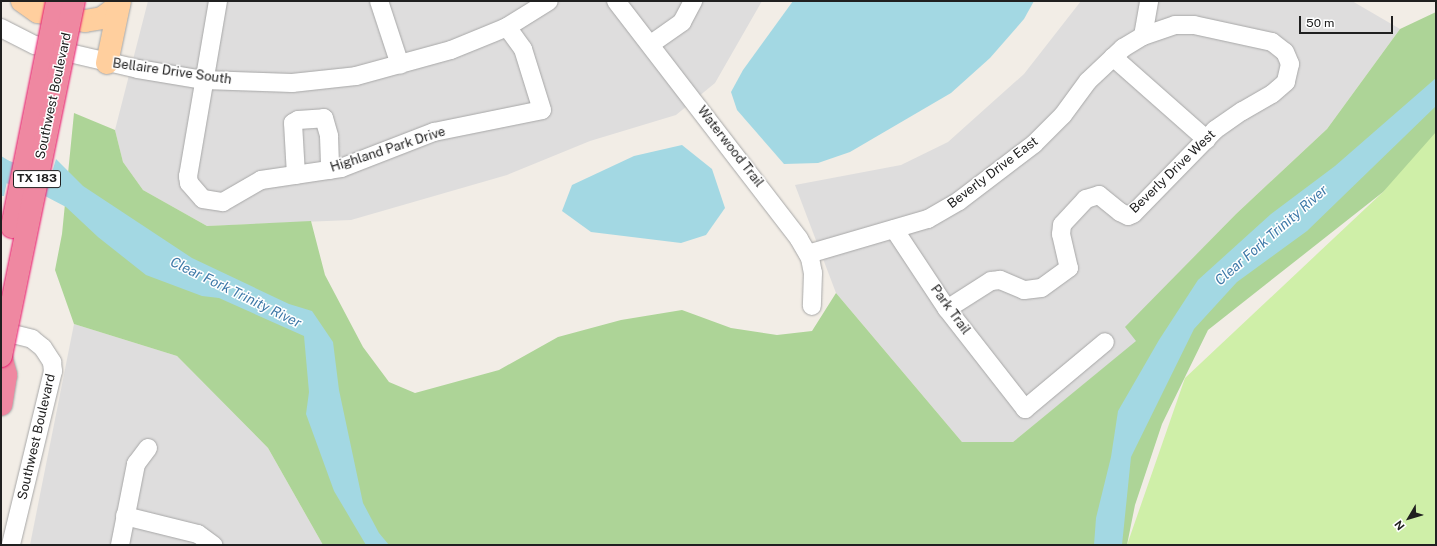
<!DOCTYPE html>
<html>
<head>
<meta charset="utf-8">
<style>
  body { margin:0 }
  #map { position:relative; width:1437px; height:546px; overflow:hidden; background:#f2ede6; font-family:"Public Sans",sans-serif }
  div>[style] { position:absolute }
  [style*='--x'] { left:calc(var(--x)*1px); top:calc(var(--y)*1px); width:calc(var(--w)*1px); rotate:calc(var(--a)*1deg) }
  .residential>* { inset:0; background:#dedddd }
  .grass>* { inset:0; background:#cfefa8 }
  .forest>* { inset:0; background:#add497 }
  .water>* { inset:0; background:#a3d8e3 }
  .river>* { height:22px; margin:-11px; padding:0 11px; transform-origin:11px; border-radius:11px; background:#a3d8e3 }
  .roads { filter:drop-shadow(0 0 1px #a7a7a7) drop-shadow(0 0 1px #a7a7a7) }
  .minor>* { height:18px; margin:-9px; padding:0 9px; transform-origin:9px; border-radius:9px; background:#fff }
  .major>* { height:22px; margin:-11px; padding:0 11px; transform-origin:11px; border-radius:11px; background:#ffcf9e }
  .highway>* { height:22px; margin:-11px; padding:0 11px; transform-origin:11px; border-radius:11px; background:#ef88a1 }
  .bridges { filter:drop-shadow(0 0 1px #ea186d) drop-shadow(0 0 1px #ea186d) }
  .highway-bridge>* { height:22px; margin:-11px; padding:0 11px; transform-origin:11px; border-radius:11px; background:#ef88a1 }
  span { translate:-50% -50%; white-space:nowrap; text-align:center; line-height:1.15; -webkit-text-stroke:3px #fff; paint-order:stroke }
  .shield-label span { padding:1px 3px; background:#fff; border:1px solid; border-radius:3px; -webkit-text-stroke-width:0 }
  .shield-label { font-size:12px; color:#202020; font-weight:700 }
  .street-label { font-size:13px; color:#202020 }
  .water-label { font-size:14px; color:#3e79a8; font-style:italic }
  .frame { position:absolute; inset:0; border:2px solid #202020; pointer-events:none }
  .north { position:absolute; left:1389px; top:498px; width:40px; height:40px; -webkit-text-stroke:3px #fff; paint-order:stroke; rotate:232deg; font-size:11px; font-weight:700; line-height:16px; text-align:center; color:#202020 }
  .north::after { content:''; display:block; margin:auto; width:14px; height:18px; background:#202020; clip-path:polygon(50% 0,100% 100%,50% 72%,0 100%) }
  .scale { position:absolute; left:1299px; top:16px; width:94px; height:18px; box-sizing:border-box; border:2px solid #202020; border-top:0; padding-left:5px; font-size:12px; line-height:14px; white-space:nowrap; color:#202020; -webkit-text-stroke:3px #fff; paint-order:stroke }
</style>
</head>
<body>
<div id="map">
  <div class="residential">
    <div style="clip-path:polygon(148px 1px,762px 1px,715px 83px,676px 115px,590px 141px,507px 175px,351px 220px,207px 226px,143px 190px,123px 162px,115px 130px)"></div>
    <div style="clip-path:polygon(1081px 1px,1352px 1px,1400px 29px,1327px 129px,1236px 214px,1126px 327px,1137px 341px,1013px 442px,962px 442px,836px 293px,795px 185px,901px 165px,948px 142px,1024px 74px)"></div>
    <div style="clip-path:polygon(74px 324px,177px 356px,268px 448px,323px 545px,30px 545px)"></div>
  </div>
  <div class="grass">
    <div style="clip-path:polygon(1436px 120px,1436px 545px,1127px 545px,1185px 378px,1383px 192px)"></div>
  </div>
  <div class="forest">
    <div style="clip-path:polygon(1436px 12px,1436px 132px,1383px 192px,1208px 330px,1162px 424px,1135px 505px,1127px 545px,323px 545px,268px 448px,177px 356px,74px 324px,55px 270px,62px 234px,74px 113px,115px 130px,123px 162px,143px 190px,207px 226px,311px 221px,325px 275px,363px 347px,389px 382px,415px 393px,499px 370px,558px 337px,621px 320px,682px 310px,731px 328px,777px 335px,812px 331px,836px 293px,962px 442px,1013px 442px,1136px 341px,1125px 327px,1236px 214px,1327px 129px,1400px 29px)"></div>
  </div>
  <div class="water">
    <div style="clip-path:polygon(793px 1px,1034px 1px,1024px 19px,990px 58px,951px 93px,850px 152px,818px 163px,784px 164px,737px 110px,731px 92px,743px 70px)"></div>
    <div style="clip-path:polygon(1436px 78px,1436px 106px,1307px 231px,1237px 282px,1194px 329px,1131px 457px,1122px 545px,1094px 545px,1096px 518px,1111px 457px,1118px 411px,1159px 340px,1198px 280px,1271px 214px,1335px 166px)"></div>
    <div style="clip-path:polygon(682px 145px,712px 169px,725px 208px,706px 235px,681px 243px,591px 232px,562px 211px,572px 185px,634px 156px)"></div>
    <div style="clip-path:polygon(1px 156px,11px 162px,4px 196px,1px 196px)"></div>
    <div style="clip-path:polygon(56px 159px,83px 186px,192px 258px,289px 304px,312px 311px,333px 342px,339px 390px,363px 503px,379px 533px,389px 545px,366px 545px,334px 491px,306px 414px,309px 392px,304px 336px,219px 298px,202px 296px,146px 275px,98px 237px,66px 207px,45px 196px)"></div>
  </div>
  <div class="river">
    <div style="--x:1;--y:170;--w:41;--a:17.1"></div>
  </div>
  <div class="roads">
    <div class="minor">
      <div style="--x:218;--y:1;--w:178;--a:99.7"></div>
      <div style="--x:188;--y:176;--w:7;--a:82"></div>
      <div style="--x:189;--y:183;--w:21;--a:49"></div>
      <div style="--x:203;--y:199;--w:20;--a:9"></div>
      <div style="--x:223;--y:202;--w:44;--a:-30.1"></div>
      <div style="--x:261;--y:180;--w:81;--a:-8.5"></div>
      <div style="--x:341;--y:168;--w:100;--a:-21.2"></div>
      <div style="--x:434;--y:132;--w:110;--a:-11.5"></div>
      <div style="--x:542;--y:110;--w:64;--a:-107.3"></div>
      <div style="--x:523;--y:49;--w:27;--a:-126"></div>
      <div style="--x:379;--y:1;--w:67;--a:71.8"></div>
      <div style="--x:616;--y:1;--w:300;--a:52.4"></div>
      <div style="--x:799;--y:239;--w:22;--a:60"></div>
      <div style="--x:810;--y:258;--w:15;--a:79"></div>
      <div style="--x:813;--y:273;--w:33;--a:92"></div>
      <div style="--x:1;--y:28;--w:38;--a:27"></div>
      <div style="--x:35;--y:45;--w:106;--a:13.1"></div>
      <div style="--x:138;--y:69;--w:67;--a:9.5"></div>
      <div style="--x:204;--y:80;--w:88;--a:2"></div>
      <div style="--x:292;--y:83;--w:64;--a:-6.2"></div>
      <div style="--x:356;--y:76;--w:98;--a:-15.3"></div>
      <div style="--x:451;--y:50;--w:61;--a:-22.3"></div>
      <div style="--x:507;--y:27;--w:49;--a:-31.8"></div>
      <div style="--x:1143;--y:36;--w:36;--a:-80"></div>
      <div style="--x:651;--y:44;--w:38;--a:-35"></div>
      <div style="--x:682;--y:22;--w:24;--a:-62"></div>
      <div style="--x:1113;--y:57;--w:125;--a:41.4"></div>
      <div style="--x:296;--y:175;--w:52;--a:-93.3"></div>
      <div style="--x:293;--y:123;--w:6;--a:-31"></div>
      <div style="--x:298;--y:120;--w:26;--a:-4"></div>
      <div style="--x:324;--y:118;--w:19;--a:74"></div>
      <div style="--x:329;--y:136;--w:34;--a:88"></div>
      <div style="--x:894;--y:229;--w:96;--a:56.5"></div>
      <div style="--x:947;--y:309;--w:127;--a:52"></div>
      <div style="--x:1025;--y:409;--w:104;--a:-39.9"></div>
      <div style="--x:808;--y:254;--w:125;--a:-16.3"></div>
      <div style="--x:928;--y:219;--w:36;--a:-30"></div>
      <div style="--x:959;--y:201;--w:94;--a:-37.2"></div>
      <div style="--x:1034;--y:144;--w:41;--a:-45"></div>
      <div style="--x:1063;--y:115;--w:42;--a:-53.7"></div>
      <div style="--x:1088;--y:81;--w:48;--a:-43.3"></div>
      <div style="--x:1123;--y:48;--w:23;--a:-31"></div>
      <div style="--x:1143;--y:36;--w:34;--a:-19"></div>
      <div style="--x:1175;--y:25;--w:19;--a:0"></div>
      <div style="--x:1194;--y:25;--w:80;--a:12.3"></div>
      <div style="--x:1272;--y:42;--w:16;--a:38"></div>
      <div style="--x:1285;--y:52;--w:13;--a:67"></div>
      <div style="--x:1290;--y:64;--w:18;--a:103"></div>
      <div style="--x:1286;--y:82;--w:18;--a:139"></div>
      <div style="--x:1272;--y:94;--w:34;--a:150"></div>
      <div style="--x:1242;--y:111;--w:33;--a:145"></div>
      <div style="--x:1215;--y:130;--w:117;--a:134.3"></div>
      <div style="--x:1133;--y:214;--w:5;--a:158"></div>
      <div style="--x:1128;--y:216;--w:9;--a:-153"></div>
      <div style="--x:1120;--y:212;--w:27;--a:-141"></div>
      <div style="--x:1099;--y:195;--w:14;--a:163"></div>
      <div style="--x:1086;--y:199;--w:35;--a:133"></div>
      <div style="--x:1062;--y:225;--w:9;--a:96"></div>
      <div style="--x:1061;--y:234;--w:35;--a:77"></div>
      <div style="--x:1069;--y:268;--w:34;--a:144"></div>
      <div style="--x:1041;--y:288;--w:17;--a:173"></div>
      <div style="--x:1024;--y:290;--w:26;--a:-157"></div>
      <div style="--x:1000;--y:280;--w:9;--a:174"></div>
      <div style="--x:991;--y:281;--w:52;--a:147.5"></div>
      <div style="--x:1;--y:331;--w:32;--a:14"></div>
      <div style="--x:32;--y:339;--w:14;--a:39"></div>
      <div style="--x:43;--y:348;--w:17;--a:57"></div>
      <div style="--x:52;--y:362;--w:9;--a:84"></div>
      <div style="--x:53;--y:371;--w:179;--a:103.6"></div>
      <div style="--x:125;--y:516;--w:75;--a:13.9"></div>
      <div style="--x:198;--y:534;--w:19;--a:36"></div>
      <div style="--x:120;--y:545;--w:83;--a:-78.8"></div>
      <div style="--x:136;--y:464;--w:20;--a:-53"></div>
    </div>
    <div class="major">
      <div style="--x:22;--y:1;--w:19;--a:35"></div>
      <div style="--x:38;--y:12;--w:48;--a:10.8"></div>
      <div style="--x:85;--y:21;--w:17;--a:-10"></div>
      <div style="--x:102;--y:18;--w:21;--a:-37"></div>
      <div style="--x:107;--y:63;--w:63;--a:-78.2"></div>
    </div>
    <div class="highway">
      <div style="--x:1;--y:356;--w:20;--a:75"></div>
      <div style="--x:6;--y:375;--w:30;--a:99"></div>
    </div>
  </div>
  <div class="bridges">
    <div class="highway-bridge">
      <div style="--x:12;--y:227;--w:230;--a:-78.7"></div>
      <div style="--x:1;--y:356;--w:362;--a:-78.4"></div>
    </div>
  </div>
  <div class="shield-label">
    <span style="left:37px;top:179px">TX 183</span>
  </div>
  <div class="street-label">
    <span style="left:172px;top:72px;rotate:8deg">Bellaire Drive South</span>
    <span style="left:54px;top:96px;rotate:-78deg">Southwest Boulevard</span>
    <span style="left:730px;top:147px;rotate:52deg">Waterwood Trail</span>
    <span style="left:388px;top:150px;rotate:-18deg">Highland Park Drive</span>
    <span style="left:1173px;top:172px;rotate:-44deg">Beverly Drive West</span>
    <span style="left:993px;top:173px;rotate:-37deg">Beverly Drive East</span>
    <span style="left:950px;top:310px;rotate:54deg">Park Trail</span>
    <span style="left:37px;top:437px;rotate:-77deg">Southwest Boulevard</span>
  </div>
  <div class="water-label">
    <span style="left:1271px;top:235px;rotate:-41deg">Clear Fork Trinity River</span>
    <span style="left:236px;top:292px;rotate:26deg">Clear Fork Trinity River</span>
  </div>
  <div class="frame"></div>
  <div class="north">N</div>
  <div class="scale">50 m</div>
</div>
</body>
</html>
